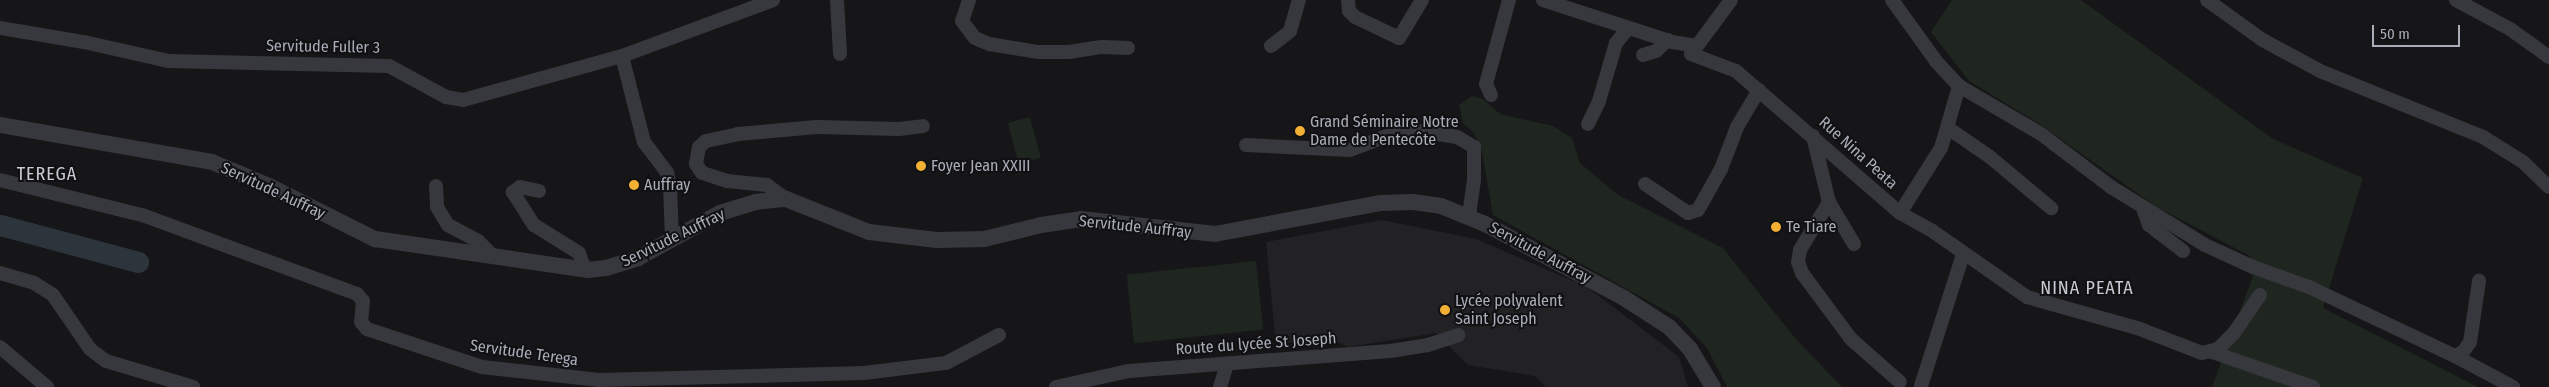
<!DOCTYPE html>
<html>
<head>
<meta charset="utf-8">
<style>
  body { margin:0 }
  #map { position:relative; width:2549px; height:387px; overflow:hidden; background:#161618; font-family:"Fira Sans Condensed",sans-serif }
  div>[style] { position:absolute }
  [style*='--x'] { left:calc(var(--x)*1px); top:calc(var(--y)*1px); width:calc(var(--w)*1px); rotate:calc(var(--a)*1deg) }
  .built>* { inset:0; background:#222225 }
  .green>* { inset:0; background:#1e261f; transform-origin:0 0 }
  .river>* { height:21px; margin:-10.5px; padding:0 10.5px; transform-origin:10.5px; border-radius:10.5px; background:#2c353c }
  .minor>* { height:14px; margin:-7px; padding:0 7px; transform-origin:7px; border-radius:7px; background:#37383d }
  .tertiary>* { height:16px; margin:-8px; padding:0 8px; transform-origin:8px; border-radius:8px; background:#37383d }
  .dots>* { width:14px; height:14px; translate:-50% -50%; box-sizing:border-box; border:2px solid #111113; border-radius:50% }
  span { translate:-50% -50%; white-space:nowrap; text-align:center; line-height:1.15; -webkit-text-stroke:4px #111113; paint-order:stroke }
  .street-label { font-size:16px; color:#a8adb8 }
  .poi-label { font-size:16px; color:#a8adb8 }
  .left { translate:0 -50%; text-align:left }
  .neighbourhood-label { font-size:18px; color:#c9ccd4; letter-spacing:1px }
  .scale { position:absolute; left:2372px; top:25px; width:88px; height:22px; box-sizing:border-box; border:2px solid #a8adb8; border-top:0; padding-left:6px; font-size:15px; line-height:18px; white-space:nowrap; color:#a8adb8; -webkit-text-stroke:4px #111113; paint-order:stroke }
</style>
</head>
<body>
<div id="map">
  <div class="built">
    <div style="clip-path:polygon(1382px 220px,1476px 239px,1587px 287px,1679px 357px,1688px 387px,1546px 387px,1535px 376px,1468px 365px,1436px 333px,1348px 347px,1327px 337px,1276px 345px,1266px 242px)"></div>
  </div>
  <div class="green">
    <div style="clip-path:polygon(1952px 0,2081px 0,2273px 139px,2363px 178px,2323px 308px,2478px 387px,2212px 387px,2253px 276px,2250px 256px,2157px 207px,2038px 123px,1969px 81px,1931px 32px)"></div>
    <div style="clip-path:polygon(1472px 96px,1483px 99px,1500px 114px,1553px 126px,1572px 138px,1580px 163px,1618px 195px,1723px 248px,1795px 338px,1842px 387px,1727px 387px,1707px 348px,1679px 318px,1493px 215px,1481px 147px,1474px 133px,1463px 123px,1459px 105px)"></div>
    <div style="left:1030px;top:117px;width:42px;height:23px;rotate:75deg"></div>
    <div style="left:1256px;top:261px;width:69px;height:130px;rotate:84deg"></div>
  </div>
  <div class="river">
    <div style="--x:0;--y:225;--w:143;--a:15"></div>
  </div>
  <div class="minor">
    <div style="--x:837;--y:0;--w:54;--a:86.8"></div>
    <div style="--x:969;--y:0;--w:22;--a:108"></div>
    <div style="--x:962;--y:21;--w:21;--a:53"></div>
    <div style="--x:975;--y:38;--w:15;--a:23"></div>
    <div style="--x:989;--y:44;--w:50;--a:9.3"></div>
    <div style="--x:1038;--y:52;--w:31;--a:0"></div>
    <div style="--x:1069;--y:52;--w:33;--a:-9"></div>
    <div style="--x:1102;--y:47;--w:26;--a:2"></div>
    <div style="--x:1348;--y:0;--w:11;--a:85"></div>
    <div style="--x:1349;--y:11;--w:8;--a:45"></div>
    <div style="--x:1355;--y:17;--w:49;--a:25.5"></div>
    <div style="--x:1399;--y:38;--w:44;--a:-58.8"></div>
    <div style="--x:1543;--y:0;--w:136;--a:18"></div>
    <div style="--x:1672;--y:42;--w:25;--a:9"></div>
    <div style="--x:1731;--y:0;--w:67;--a:126.5"></div>
    <div style="--x:1691;--y:54;--w:48;--a:20.7"></div>
    <div style="--x:1736;--y:71;--w:217;--a:40.9"></div>
    <div style="--x:1900;--y:213;--w:77;--a:-57.8"></div>
    <div style="--x:1941;--y:148;--w:65;--a:-73.8"></div>
    <div style="--x:1959;--y:86;--w:34;--a:-133"></div>
    <div style="--x:1936;--y:61;--w:75;--a:-125.8"></div>
    <div style="--x:2207;--y:0;--w:67;--a:35.8"></div>
    <div style="--x:2261;--y:39;--w:67;--a:28.5"></div>
    <div style="--x:2320;--y:71;--w:176;--a:22"></div>
    <div style="--x:2483;--y:137;--w:47;--a:32"></div>
    <div style="--x:2523;--y:162;--w:36;--a:44"></div>
    <div style="--x:2456;--y:0;--w:61;--a:28.2"></div>
    <div style="--x:2510;--y:29;--w:48;--a:35.7"></div>
    <div style="--x:0;--y:28;--w:85;--a:9.5"></div>
    <div style="--x:84;--y:42;--w:86;--a:12.7"></div>
    <div style="--x:168;--y:61;--w:221;--a:1.3"></div>
    <div style="--x:389;--y:66;--w:65;--a:28.5"></div>
    <div style="--x:446;--y:97;--w:17;--a:10"></div>
    <div style="--x:463;--y:100;--w:165;--a:-15.5"></div>
    <div style="--x:622;--y:56;--w:161;--a:-20.3"></div>
    <div style="--x:1271;--y:46;--w:24;--a:-38"></div>
    <div style="--x:1290;--y:31;--w:32;--a:-74"></div>
    <div style="--x:1643;--y:55;--w:14;--a:-17"></div>
    <div style="--x:1656;--y:51;--w:16;--a:-43"></div>
    <div style="--x:622;--y:56;--w:89;--a:75.7"></div>
    <div style="--x:644;--y:142;--w:39;--a:53"></div>
    <div style="--x:667;--y:173;--w:12;--a:76"></div>
    <div style="--x:670;--y:185;--w:54;--a:87.9"></div>
    <div style="--x:1959;--y:86;--w:95;--a:30.3"></div>
    <div style="--x:2041;--y:134;--w:88;--a:37.1"></div>
    <div style="--x:2111;--y:187;--w:110;--a:31.7"></div>
    <div style="--x:2205;--y:245;--w:53;--a:24.6"></div>
    <div style="--x:2253;--y:267;--w:59;--a:19.7"></div>
    <div style="--x:2309;--y:287;--w:161;--a:25.3"></div>
    <div style="--x:2455;--y:356;--w:9;--a:-27"></div>
    <div style="--x:2463;--y:352;--w:12;--a:-55"></div>
    <div style="--x:2470;--y:342;--w:62;--a:-81.6"></div>
    <div style="--x:1491;--y:95;--w:12;--a:-114"></div>
    <div style="--x:1486;--y:84;--w:87;--a:-74.7"></div>
    <div style="--x:1588;--y:124;--w:25;--a:-64"></div>
    <div style="--x:1599;--y:101;--w:60;--a:-73.7"></div>
    <div style="--x:1616;--y:43;--w:19;--a:-51"></div>
    <div style="--x:1948;--y:128;--w:51;--a:34.6"></div>
    <div style="--x:1990;--y:157;--w:80;--a:39.9"></div>
    <div style="--x:1813;--y:136;--w:68;--a:76.4"></div>
    <div style="--x:1829;--y:202;--w:49;--a:59.2"></div>
    <div style="--x:1246;--y:145;--w:104;--a:2.8"></div>
    <div style="--x:1350;--y:150;--w:59;--a:-20.9"></div>
    <div style="--x:1405;--y:129;--w:53;--a:8.7"></div>
    <div style="--x:1457;--y:137;--w:20;--a:30"></div>
    <div style="--x:1474;--y:147;--w:33;--a:90"></div>
    <div style="--x:1474;--y:180;--w:37;--a:98"></div>
    <div style="--x:0;--y:180;--w:149;--a:13.9"></div>
    <div style="--x:145;--y:216;--w:226;--a:20.2"></div>
    <div style="--x:357;--y:294;--w:9;--a:49"></div>
    <div style="--x:363;--y:301;--w:21;--a:95"></div>
    <div style="--x:361;--y:322;--w:9;--a:49"></div>
    <div style="--x:367;--y:329;--w:121;--a:18.3"></div>
    <div style="--x:482;--y:367;--w:118;--a:6.3"></div>
    <div style="--x:599;--y:380;--w:265;--a:-1.5"></div>
    <div style="--x:864;--y:373;--w:83;--a:-7"></div>
    <div style="--x:946;--y:363;--w:60;--a:-27.8"></div>
    <div style="--x:1645;--y:184;--w:52;--a:34"></div>
    <div style="--x:1688;--y:213;--w:10;--a:-17"></div>
    <div style="--x:1698;--y:210;--w:47;--a:-60.7"></div>
    <div style="--x:1721;--y:169;--w:45;--a:-69.1"></div>
    <div style="--x:1737;--y:127;--w:43;--a:-59.3"></div>
    <div style="--x:436;--y:186;--w:21;--a:87"></div>
    <div style="--x:437;--y:207;--w:21;--a:59"></div>
    <div style="--x:448;--y:225;--w:34;--a:28"></div>
    <div style="--x:478;--y:241;--w:18;--a:45"></div>
    <div style="--x:539;--y:191;--w:19;--a:-168"></div>
    <div style="--x:520;--y:187;--w:9;--a:144"></div>
    <div style="--x:513;--y:192;--w:39;--a:58"></div>
    <div style="--x:534;--y:225;--w:53;--a:31.9"></div>
    <div style="--x:579;--y:253;--w:18;--a:71"></div>
    <div style="--x:786;--y:199;--w:24;--a:-144"></div>
    <div style="--x:767;--y:185;--w:40;--a:-174.3"></div>
    <div style="--x:727;--y:181;--w:26;--a:-162"></div>
    <div style="--x:702;--y:173;--w:11;--a:-124"></div>
    <div style="--x:696;--y:164;--w:17;--a:-80"></div>
    <div style="--x:699;--y:147;--w:9;--a:-41"></div>
    <div style="--x:706;--y:141;--w:33;--a:-12"></div>
    <div style="--x:738;--y:134;--w:79;--a:-5.1"></div>
    <div style="--x:817;--y:127;--w:82;--a:1.4"></div>
    <div style="--x:899;--y:129;--w:24;--a:-7"></div>
    <div style="--x:1829;--y:202;--w:56;--a:121.1"></div>
    <div style="--x:1800;--y:250;--w:12;--a:99"></div>
    <div style="--x:1798;--y:262;--w:12;--a:70"></div>
    <div style="--x:1802;--y:273;--w:82;--a:53.4"></div>
    <div style="--x:1851;--y:339;--w:65;--a:41.3"></div>
    <div style="--x:2143;--y:208;--w:18;--a:71"></div>
    <div style="--x:2149;--y:225;--w:43;--a:37.4"></div>
    <div style="--x:1900;--y:213;--w:35;--a:29"></div>
    <div style="--x:1931;--y:230;--w:117;--a:34.9"></div>
    <div style="--x:2027;--y:297;--w:117;--a:15.8"></div>
    <div style="--x:2140;--y:329;--w:66;--a:21.2"></div>
    <div style="--x:2202;--y:353;--w:16;--a:-14"></div>
    <div style="--x:2218;--y:349;--w:23;--a:-45"></div>
    <div style="--x:2234;--y:333;--w:46;--a:-55.6"></div>
    <div style="--x:0;--y:273;--w:35;--a:16"></div>
    <div style="--x:34;--y:283;--w:22;--a:32"></div>
    <div style="--x:53;--y:295;--w:65;--a:55.6"></div>
    <div style="--x:90;--y:349;--w:20;--a:37"></div>
    <div style="--x:106;--y:361;--w:91;--a:16.6"></div>
    <div style="--x:0;--y:347;--w:62;--a:40.4"></div>
    <div style="--x:2212;--y:352;--w:107;--a:19.1"></div>
    <div style="--x:2455;--y:356;--w:66;--a:28.1"></div>
    <div style="--x:1921;--y:386;--w:139;--a:-72.3"></div>
    <div style="--x:1056;--y:387;--w:75;--a:-12.4"></div>
    <div style="--x:1129;--y:371;--w:262;--a:-4.4"></div>
    <div style="--x:1390;--y:351;--w:38;--a:-9"></div>
    <div style="--x:1428;--y:345;--w:32;--a:-18"></div>
    <div style="--x:1220;--y:387;--w:24;--a:-73"></div>
  </div>
  <div class="tertiary">
    <div style="--x:0;--y:125;--w:215;--a:9.9"></div>
    <div style="--x:212;--y:162;--w:62;--a:22.8"></div>
    <div style="--x:269;--y:186;--w:119;--a:26.6"></div>
    <div style="--x:375;--y:239;--w:214;--a:8.3"></div>
    <div style="--x:587;--y:270;--w:19;--a:-6"></div>
    <div style="--x:606;--y:268;--w:34;--a:-17"></div>
    <div style="--x:638;--y:258;--w:94;--a:-28.8"></div>
    <div style="--x:720;--y:213;--w:37;--a:-17"></div>
    <div style="--x:755;--y:202;--w:31;--a:-6"></div>
    <div style="--x:786;--y:199;--w:89;--a:21.7"></div>
    <div style="--x:869;--y:232;--w:68;--a:6.7"></div>
    <div style="--x:937;--y:240;--w:47;--a:-1.2"></div>
    <div style="--x:984;--y:239;--w:59;--a:-13.8"></div>
    <div style="--x:1041;--y:225;--w:40;--a:-8.5"></div>
    <div style="--x:1081;--y:219;--w:135;--a:6.4"></div>
    <div style="--x:1215;--y:234;--w:169;--a:-10.6"></div>
    <div style="--x:1381;--y:203;--w:32;--a:-2"></div>
    <div style="--x:1413;--y:202;--w:28;--a:8"></div>
    <div style="--x:1441;--y:206;--w:48;--a:22.2"></div>
    <div style="--x:1485;--y:224;--w:157;--a:28"></div>
    <div style="--x:1624;--y:298;--w:54;--a:32.8"></div>
    <div style="--x:1669;--y:327;--w:30;--a:46"></div>
    <div style="--x:1690;--y:349;--w:44;--a:58.8"></div>
  </div>
  <div class="dots">
    <div style="left:1300px;top:131px;background:#f2b134"></div>
    <div style="left:921px;top:166px;background:#f2b134"></div>
    <div style="left:634px;top:185px;background:#f2b134"></div>
    <div style="left:1776px;top:227px;background:#f2b134"></div>
    <div style="left:1445px;top:310px;background:#f2b134"></div>
  </div>
  <div class="street-label">
    <span style="left:323px;top:47px;rotate:1deg">Servitude Fuller 3</span>
    <span style="left:1858px;top:153px;rotate:42deg">Rue Nina Peata</span>
    <span style="left:273px;top:191px;rotate:25deg">Servitude Auffray</span>
    <span style="left:1135px;top:227px;rotate:6deg">Servitude Auffray</span>
    <span style="left:673px;top:238px;rotate:-26deg">Servitude Auffray</span>
    <span style="left:1540px;top:253px;rotate:28deg">Servitude Auffray</span>
    <span style="left:1256px;top:344px;rotate:-4deg">Route du lycée St Joseph</span>
    <span style="left:524px;top:353px;rotate:8deg">Servitude Terega</span>
  </div>
  <div class="poi-label">
    <span class="left" style="left:1310px;top:131px">Grand Séminaire Notre<br>Dame de Pentecôte</span>
    <span class="left" style="left:931px;top:166px">Foyer Jean XXIII</span>
    <span class="left" style="left:644px;top:185px">Auffray</span>
    <span class="left" style="left:1786px;top:227px">Te Tiare</span>
    <span class="left" style="left:1455px;top:310px">Lycée polyvalent<br>Saint Joseph</span>
  </div>
  <div class="neighbourhood-label">
    <span style="left:47px;top:174px">TEREGA</span>
    <span style="left:2087px;top:288px">NINA PEATA</span>
  </div>
  <div class="scale">50 m</div>
</div>
</body>
</html>
